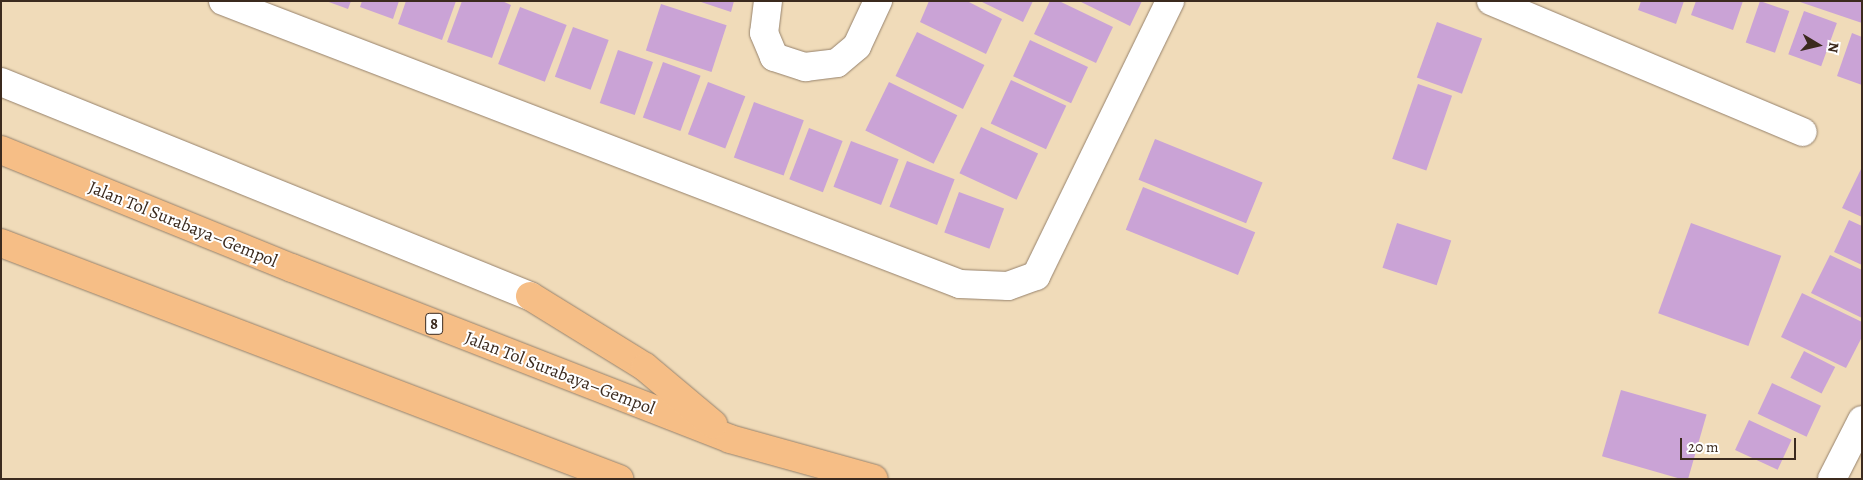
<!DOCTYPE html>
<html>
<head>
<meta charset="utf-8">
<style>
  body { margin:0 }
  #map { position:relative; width:1863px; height:480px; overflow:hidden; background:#f0dbb9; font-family:Alegreya,serif }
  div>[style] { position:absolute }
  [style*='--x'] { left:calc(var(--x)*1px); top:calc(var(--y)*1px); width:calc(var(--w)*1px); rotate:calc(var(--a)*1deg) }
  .building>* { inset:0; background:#caa3d6; transform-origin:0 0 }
  .roads { filter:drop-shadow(0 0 1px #96826c) drop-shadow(0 0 1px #96826c) }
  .minor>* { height:28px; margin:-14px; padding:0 14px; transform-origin:14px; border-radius:14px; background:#fff }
  .motorway>* { height:28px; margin:-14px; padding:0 14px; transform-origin:14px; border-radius:14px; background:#f6be86 }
  span { translate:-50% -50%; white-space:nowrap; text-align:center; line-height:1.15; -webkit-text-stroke:4px #fff; paint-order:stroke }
  .shield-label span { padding:1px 4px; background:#fff; border:1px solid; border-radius:4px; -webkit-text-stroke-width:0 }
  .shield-label { font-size:16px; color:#3b2a1e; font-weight:700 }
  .street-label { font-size:18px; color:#3b2a1e }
  .frame { position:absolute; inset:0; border:2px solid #3b2a1e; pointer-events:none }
  .north { position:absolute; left:1793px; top:20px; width:50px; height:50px; -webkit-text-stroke:4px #fff; paint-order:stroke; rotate:99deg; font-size:14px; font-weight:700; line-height:20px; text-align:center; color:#3b2a1e }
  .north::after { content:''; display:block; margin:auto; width:18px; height:22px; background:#3b2a1e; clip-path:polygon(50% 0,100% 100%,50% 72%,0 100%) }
  .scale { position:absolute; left:1680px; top:438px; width:116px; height:22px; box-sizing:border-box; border:2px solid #3b2a1e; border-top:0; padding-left:6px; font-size:15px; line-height:18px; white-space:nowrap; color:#3b2a1e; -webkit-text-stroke:4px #fff; paint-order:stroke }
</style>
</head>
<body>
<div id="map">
  <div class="building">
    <div style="clip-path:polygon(326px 1px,351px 1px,348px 9px)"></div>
    <div style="clip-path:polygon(362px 1px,399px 1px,393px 19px,360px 7px)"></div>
    <div style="clip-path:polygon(406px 1px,456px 1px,442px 40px,398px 24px)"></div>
    <div style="clip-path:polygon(462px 1px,502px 1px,511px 5px,492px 58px,447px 42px)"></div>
    <div style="clip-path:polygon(698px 1px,734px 1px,731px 12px)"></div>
    <div style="clip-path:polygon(929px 1px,967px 1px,1002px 19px,986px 54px,920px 22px)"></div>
    <div style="clip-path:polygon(980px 1px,1033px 1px,1023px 22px)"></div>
    <div style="clip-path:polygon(1050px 1px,1059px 1px,1113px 27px,1096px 63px,1034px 34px)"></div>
    <div style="clip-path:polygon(1079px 1px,1142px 1px,1130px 26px)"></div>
    <div style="clip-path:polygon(1641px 1px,1684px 1px,1676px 24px,1638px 10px)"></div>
    <div style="clip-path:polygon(1696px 1px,1743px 1px,1733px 30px,1691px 15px)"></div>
    <div style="left:1760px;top:1px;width:31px;height:44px;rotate:19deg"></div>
    <div style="clip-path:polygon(1800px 1px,1862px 1px,1862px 23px,1800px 2px)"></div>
    <div style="left:661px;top:4px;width:69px;height:49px;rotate:18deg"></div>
    <div style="left:520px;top:7px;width:50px;height:61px;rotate:21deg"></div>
    <div style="left:1804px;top:11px;width:35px;height:46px;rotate:20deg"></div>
    <div style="left:1437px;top:22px;width:48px;height:59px;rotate:20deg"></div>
    <div style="left:573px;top:27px;width:38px;height:53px;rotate:20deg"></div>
    <div style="left:917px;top:32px;width:75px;height:49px;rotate:26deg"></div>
    <div style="clip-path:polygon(1852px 33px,1862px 37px,1862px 85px,1837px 76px)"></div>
    <div style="left:1030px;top:40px;width:64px;height:40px;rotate:25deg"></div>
    <div style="left:618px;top:50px;width:37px;height:56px;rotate:19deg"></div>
    <div style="left:663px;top:62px;width:40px;height:59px;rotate:20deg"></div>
    <div style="left:1011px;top:80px;width:61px;height:48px;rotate:25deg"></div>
    <div style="left:708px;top:82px;width:40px;height:56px;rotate:21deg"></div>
    <div style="left:889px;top:82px;width:76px;height:54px;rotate:26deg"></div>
    <div style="left:1418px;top:84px;width:36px;height:79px;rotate:19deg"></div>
    <div style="left:754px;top:102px;width:53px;height:59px;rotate:20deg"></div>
    <div style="left:981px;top:127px;width:63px;height:51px;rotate:25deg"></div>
    <div style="left:809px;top:128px;width:36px;height:55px;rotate:21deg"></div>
    <div style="left:1155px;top:139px;width:116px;height:44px;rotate:22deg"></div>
    <div style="left:851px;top:141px;width:51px;height:49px;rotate:21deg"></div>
    <div style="left:907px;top:161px;width:51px;height:49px;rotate:21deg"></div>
    <div style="clip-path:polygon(1862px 167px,1862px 217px,1842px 208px)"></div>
    <div style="left:1143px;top:187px;width:121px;height:46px;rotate:22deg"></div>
    <div style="left:959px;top:192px;width:48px;height:43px;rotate:20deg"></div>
    <div style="clip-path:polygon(1849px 220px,1862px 226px,1862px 265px,1834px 252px)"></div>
    <div style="left:1397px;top:223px;width:57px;height:47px;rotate:18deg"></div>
    <div style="left:1691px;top:223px;width:96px;height:96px;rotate:20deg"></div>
    <div style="clip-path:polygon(1830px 255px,1862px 270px,1862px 318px,1811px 293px)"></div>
    <div style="clip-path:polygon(1802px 293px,1862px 322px,1862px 337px,1846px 368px,1781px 337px)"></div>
    <div style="left:1804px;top:351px;width:35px;height:30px;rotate:27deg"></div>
    <div style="left:1772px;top:383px;width:54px;height:34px;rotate:25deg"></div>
    <div style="left:1621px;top:390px;width:89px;height:69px;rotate:16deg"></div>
    <div style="left:1749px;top:420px;width:47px;height:33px;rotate:25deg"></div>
  </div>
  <div class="roads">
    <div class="minor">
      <div style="--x:223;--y:1;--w:789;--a:21.01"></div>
      <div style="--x:960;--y:284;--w:48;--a:2.4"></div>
      <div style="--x:1008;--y:286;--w:30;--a:-20"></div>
      <div style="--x:1036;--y:276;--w:306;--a:-64"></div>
      <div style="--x:768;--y:1;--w:32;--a:97"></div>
      <div style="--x:764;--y:33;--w:26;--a:67"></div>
      <div style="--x:774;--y:57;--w:33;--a:18"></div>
      <div style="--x:805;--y:67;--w:32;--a:-7"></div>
      <div style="--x:837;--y:63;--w:26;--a:-40"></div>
      <div style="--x:857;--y:46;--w:50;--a:-65"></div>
      <div style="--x:1491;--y:1;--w:338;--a:22.8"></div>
      <div style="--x:1;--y:82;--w:571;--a:22.03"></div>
      <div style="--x:1832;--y:479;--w:66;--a:-63"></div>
    </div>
    <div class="motorway">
      <div style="--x:1;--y:150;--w:314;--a:22.1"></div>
      <div style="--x:292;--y:268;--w:470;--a:21.3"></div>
      <div style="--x:730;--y:439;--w:149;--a:15.5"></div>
      <div style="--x:1;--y:243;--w:662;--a:20.9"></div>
      <div style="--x:530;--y:296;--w:135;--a:31.7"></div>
      <div style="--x:645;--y:367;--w:89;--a:40"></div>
    </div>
  </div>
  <div class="shield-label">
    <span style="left:434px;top:324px">8</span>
  </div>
  <div class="street-label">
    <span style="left:183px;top:224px;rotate:22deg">Jalan Tol Surabaya–Gempol</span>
    <span style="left:560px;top:373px;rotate:21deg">Jalan Tol Surabaya–Gempol</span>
  </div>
  <div class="frame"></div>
  <div class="north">N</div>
  <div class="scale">20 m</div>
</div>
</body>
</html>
